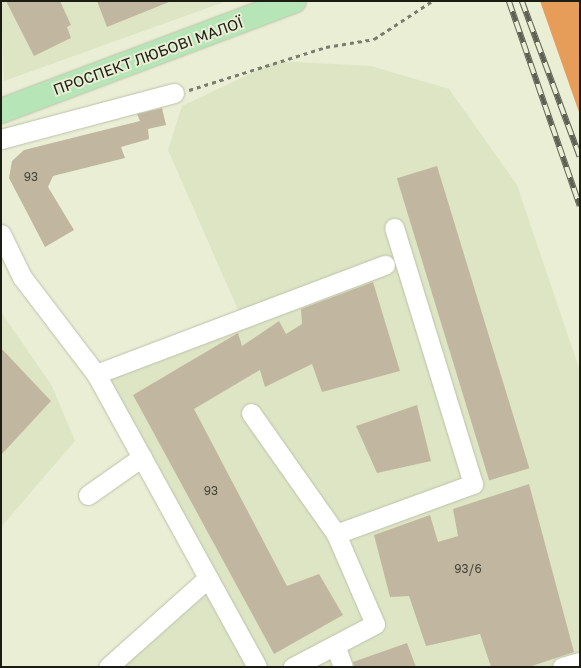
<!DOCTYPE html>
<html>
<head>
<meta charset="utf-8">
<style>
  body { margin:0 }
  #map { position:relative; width:581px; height:668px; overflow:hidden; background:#e9eed5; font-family:"Golos Text",sans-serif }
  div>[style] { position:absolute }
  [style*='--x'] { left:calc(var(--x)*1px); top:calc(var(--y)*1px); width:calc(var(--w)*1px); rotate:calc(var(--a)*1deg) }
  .built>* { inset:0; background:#dee5c4 }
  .forest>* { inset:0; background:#e79d5a }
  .building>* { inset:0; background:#c1b7a0; transform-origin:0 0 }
  .path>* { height:2.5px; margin-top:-1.25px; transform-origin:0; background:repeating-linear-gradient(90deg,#7a7d6d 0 4px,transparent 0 8px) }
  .roads { filter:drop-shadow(0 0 1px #bcc1a9) drop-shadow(0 0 1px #bcc1a9) }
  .minor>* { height:19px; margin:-9.5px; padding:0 9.5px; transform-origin:9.5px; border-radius:9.5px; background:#fff }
  .major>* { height:24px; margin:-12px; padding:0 12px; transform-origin:12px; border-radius:12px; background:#b6e5b7 }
  .rail>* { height:5.5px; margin-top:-2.75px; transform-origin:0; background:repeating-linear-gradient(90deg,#e9eed5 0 11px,#5f6153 0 22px); box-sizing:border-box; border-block:1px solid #5f6153 }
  span { translate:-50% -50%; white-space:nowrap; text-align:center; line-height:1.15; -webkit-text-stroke:4px #e9eed5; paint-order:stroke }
  .number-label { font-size:12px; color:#444336 }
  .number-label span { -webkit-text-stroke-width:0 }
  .street-label { font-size:15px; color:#1b1c13 }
  .frame { position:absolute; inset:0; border:2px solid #1b1c13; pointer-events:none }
</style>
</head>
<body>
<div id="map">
  <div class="built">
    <div style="clip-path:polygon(1px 1px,227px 1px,4px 81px)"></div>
    <div style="clip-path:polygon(277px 61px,371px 66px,449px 89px,517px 185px,580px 371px,580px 667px,106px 667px,206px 574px,96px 374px,242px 319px,168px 150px,182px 106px)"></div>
    <div style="clip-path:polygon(1px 312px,52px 386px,75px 441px,1px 527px)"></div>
  </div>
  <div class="forest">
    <div style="clip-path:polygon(540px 1px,580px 1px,580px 115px)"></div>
  </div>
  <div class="building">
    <div style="clip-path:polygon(6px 1px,60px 1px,71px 25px,67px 27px,71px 38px,34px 56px)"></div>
    <div style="clip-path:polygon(97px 1px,169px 1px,169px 2px,107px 27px)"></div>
    <div style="clip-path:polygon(162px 108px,166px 125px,148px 129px,149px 139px,121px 147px,125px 158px,53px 176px,48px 187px,74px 230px,45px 247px,9px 178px,12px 161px,24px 150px,140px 121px,137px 114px)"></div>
    <div style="left:437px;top:166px;width:316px;height:42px;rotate:73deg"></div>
    <div style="clip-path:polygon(373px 282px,400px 371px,322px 392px,312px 364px,265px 387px,260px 370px,194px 409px,287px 586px,319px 574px,343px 615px,274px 654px,133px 395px,238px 333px,242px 346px,279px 321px,286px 334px,302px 324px,301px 309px)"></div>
    <div style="clip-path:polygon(1px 348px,51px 401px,1px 455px)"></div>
    <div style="clip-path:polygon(417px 405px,431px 461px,377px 473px,356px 426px)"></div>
    <div style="clip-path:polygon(529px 484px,574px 652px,529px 667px,491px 667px,480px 634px,426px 646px,409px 596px,390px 597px,374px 535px,430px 515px,438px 542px,458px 536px,453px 509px)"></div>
    <div style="clip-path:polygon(407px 643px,416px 667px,354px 667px,353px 662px)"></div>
  </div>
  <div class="path">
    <div style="--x:189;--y:90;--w:144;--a:-17.4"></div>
    <div style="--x:326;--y:47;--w:49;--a:-9.5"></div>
    <div style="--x:374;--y:39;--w:69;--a:-33.2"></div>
  </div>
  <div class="roads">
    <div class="minor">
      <div style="--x:1;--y:139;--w:179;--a:-14.9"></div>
      <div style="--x:1;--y:234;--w:48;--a:64"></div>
      <div style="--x:22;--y:277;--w:122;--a:52.7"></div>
      <div style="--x:96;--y:374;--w:334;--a:61.2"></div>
      <div style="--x:96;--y:374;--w:309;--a:-20.7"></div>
      <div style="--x:251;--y:413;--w:148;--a:54.9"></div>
      <div style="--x:336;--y:534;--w:98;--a:66.6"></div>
      <div style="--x:375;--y:624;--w:93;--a:152.3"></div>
      <div style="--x:88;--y:495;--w:66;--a:-35.1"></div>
      <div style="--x:336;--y:534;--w:146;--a:-20.1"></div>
      <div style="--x:473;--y:484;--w:268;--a:-107.1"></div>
      <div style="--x:335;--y:645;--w:23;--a:70"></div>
      <div style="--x:108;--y:667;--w:134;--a:-41.7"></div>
      <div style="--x:562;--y:667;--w:19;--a:-16"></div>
    </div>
    <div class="major">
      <div style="--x:1;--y:111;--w:313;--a:-20.6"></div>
    </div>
  </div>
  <div class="rail">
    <div style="--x:509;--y:1;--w:217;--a:70.9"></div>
    <div style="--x:522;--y:1;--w:166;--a:69.6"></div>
  </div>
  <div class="number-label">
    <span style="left:31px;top:177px">93</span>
    <span style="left:211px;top:491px">93</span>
    <span style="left:468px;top:569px">93/6</span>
  </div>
  <div class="street-label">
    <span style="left:148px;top:56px;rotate:-20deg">ПРОСПЕКТ ЛЮБОВІ МАЛОЇ</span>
  </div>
  <div class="frame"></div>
</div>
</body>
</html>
